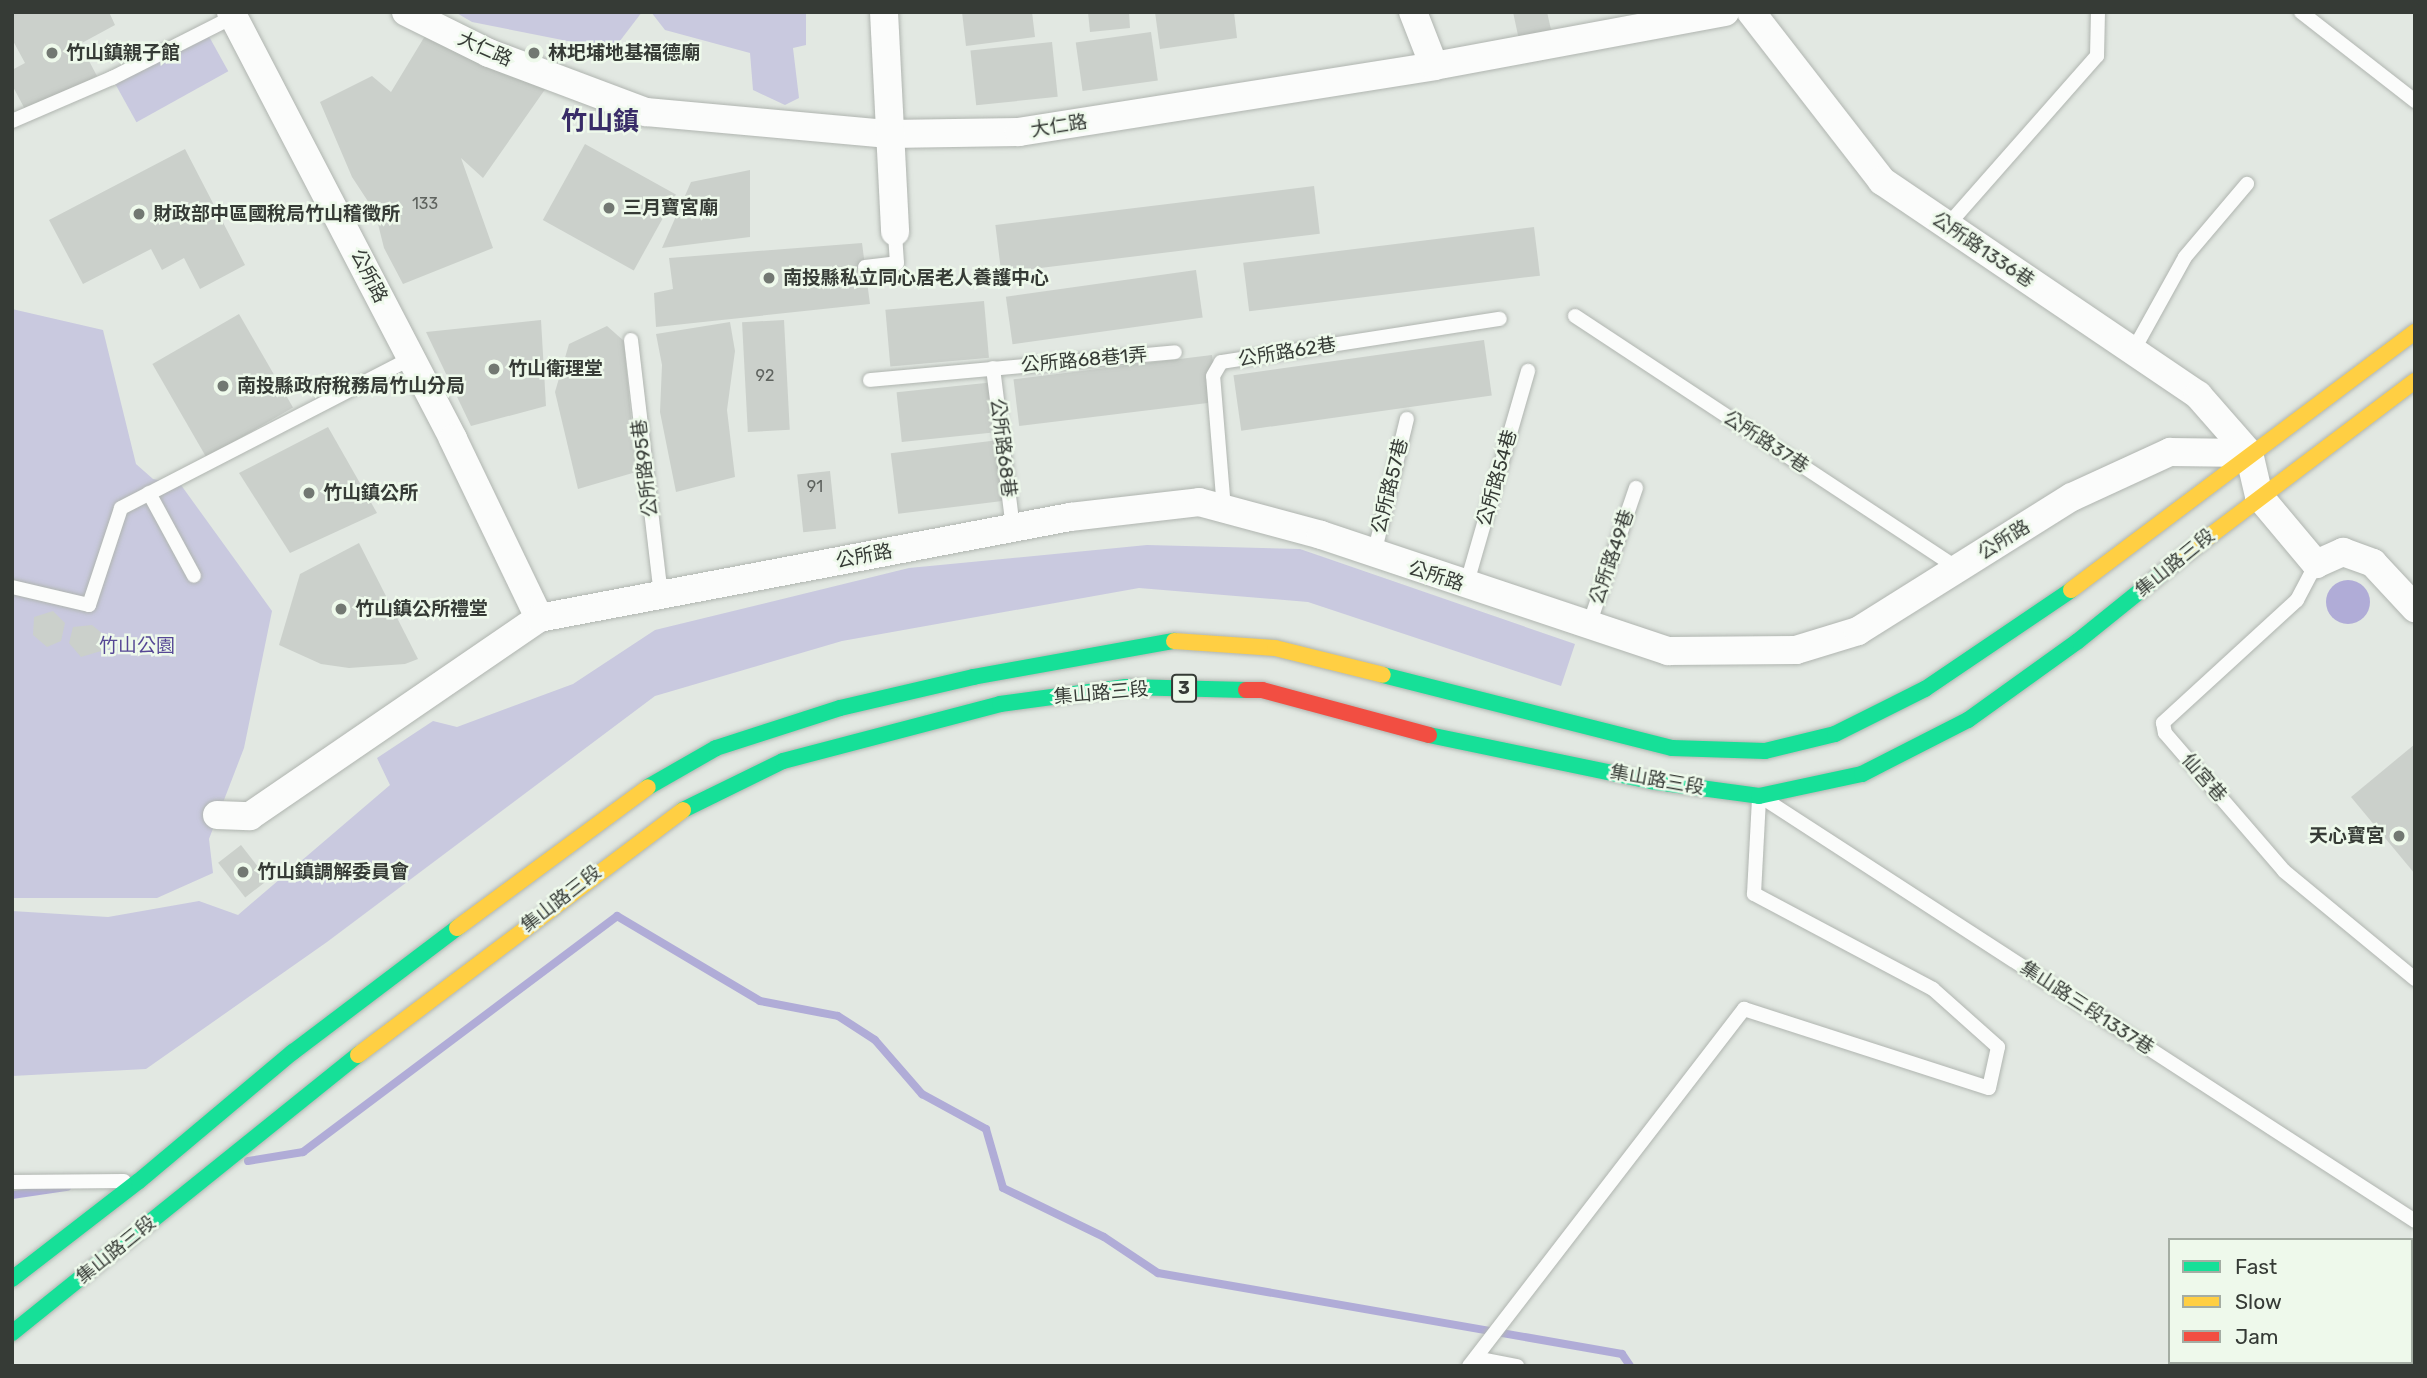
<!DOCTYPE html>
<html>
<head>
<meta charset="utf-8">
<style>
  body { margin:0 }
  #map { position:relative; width:2427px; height:1378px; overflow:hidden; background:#e2e8e2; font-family:Rubik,"Noto Sans TC",sans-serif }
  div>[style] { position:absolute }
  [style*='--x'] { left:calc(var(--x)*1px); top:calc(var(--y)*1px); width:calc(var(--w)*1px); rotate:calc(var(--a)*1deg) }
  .green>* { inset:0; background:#c9c9df; transform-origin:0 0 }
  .water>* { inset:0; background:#b0acd7 }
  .round { border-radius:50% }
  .stream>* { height:8px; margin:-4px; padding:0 4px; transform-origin:4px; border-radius:4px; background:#b0acd7 }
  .building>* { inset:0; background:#cbd0cb; transform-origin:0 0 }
  .roads { filter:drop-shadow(0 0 2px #b0b5b0) drop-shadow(0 0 2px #b0b5b0) }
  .lane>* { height:14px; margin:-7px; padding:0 7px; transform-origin:7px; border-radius:7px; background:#fbfcfb }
  .street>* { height:28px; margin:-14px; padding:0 14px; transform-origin:14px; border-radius:14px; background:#fbfcfb }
  .fast>* { height:16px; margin:-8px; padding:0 8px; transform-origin:8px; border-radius:8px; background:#16e098 }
  .slow>* { height:16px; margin:-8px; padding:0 8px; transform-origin:8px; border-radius:8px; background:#ffcf43 }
  .jam>* { height:16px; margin:-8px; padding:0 8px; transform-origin:8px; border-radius:8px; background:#f24e42 }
  .dots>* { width:19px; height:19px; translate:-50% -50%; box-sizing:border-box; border:4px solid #eef9eb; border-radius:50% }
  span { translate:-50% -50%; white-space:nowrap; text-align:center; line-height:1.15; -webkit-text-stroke:5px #eef9eb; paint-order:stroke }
  .number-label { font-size:16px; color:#5e625e }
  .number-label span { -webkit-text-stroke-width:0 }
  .shield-label span { padding:2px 5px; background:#eef9eb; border:2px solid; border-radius:5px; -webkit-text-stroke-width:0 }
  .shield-label { font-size:18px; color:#363b36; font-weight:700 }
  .street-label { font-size:19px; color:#363b36 }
  .poi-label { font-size:19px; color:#363b36; font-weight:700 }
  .left { translate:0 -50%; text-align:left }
  .right { translate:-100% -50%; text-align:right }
  .park-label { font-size:19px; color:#564795 }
  .district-label { font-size:26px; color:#382c67; font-weight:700 }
  .frame { position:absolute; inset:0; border:14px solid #363b36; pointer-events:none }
  .legend { position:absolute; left:2168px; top:1238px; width:245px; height:126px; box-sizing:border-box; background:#eef9eb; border:2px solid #a4ada3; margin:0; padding:9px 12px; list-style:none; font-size:21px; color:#363b36 }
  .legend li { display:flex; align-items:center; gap:14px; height:35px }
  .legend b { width:35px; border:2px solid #a4ada3 }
</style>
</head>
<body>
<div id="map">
  <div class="green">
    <div style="clip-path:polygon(455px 12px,642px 12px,613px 50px,472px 22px)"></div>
    <div style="clip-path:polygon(651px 12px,806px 12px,806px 45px,793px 48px,799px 98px,785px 105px,753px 90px,750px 53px,665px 30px)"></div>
    <div style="left:206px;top:31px;width:46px;height:105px;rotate:61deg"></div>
    <div style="clip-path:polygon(12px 309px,103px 330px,136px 464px,153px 479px,181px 485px,272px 611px,244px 748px,209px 839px,213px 873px,157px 898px,12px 898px)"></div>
    <div style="clip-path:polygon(1147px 545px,1300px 549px,1575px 644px,1561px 686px,1308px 602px,1139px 588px,842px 641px,655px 696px,327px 942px,146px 1069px,12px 1076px,12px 911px,108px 917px,199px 901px,238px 915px,390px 785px,377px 758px,433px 721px,457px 727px,573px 684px,655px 630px,909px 568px)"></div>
  </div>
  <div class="water">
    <div class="round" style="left:2326px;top:580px;width:44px;height:44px"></div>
  </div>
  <div class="stream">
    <div style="--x:248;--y:1161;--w:56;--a:-9.3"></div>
    <div style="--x:303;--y:1152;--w:393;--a:-36.9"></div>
    <div style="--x:617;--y:916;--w:166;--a:30.7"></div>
    <div style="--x:760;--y:1001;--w:79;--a:10.9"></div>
    <div style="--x:838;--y:1016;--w:44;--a:33"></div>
    <div style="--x:875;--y:1040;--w:72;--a:49"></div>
    <div style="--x:922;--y:1094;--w:73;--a:28.7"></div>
    <div style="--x:986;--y:1129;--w:61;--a:73.9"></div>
    <div style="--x:1003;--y:1188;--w:112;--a:25.9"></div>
    <div style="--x:1104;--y:1237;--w:65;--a:33.7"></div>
    <div style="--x:1158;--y:1273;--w:471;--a:9.9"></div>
    <div style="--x:1622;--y:1354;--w:14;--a:56"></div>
    <div style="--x:12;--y:1195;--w:56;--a:-8.3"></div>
  </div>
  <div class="building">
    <div style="clip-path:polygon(12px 12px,109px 12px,115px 25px,80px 44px,97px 76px,27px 113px,12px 85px,12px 70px,25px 63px,12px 39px)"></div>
    <div style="clip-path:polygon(962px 12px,1032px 12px,1035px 37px,966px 46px)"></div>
    <div style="clip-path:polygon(1088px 12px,1129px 12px,1130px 28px,1090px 32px)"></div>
    <div style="clip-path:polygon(1155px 12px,1234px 12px,1237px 38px,1160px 49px)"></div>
    <div style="clip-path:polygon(1513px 12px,1547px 12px,1552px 34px,1519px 40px)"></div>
    <div style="clip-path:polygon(428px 31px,546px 88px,483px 178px,461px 158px,493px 248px,403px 284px,384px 248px,375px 212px,352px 177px,320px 102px,372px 76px,391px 92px)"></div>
    <div style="left:1151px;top:32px;width:49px;height:76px;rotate:82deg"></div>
    <div style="left:1052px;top:42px;width:55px;height:82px;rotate:84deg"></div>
    <div style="left:585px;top:144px;width:104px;height:87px;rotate:29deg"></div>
    <div style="clip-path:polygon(185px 149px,245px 265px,200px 289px,184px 258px,162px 270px,151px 249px,83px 284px,49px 220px)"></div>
    <div style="clip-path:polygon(750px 170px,750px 237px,662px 248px,691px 182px)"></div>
    <div style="left:1314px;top:186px;width:48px;height:321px;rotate:83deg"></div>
    <div style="left:1534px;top:227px;width:49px;height:293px;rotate:83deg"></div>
    <div style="clip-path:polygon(862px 243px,870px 304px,656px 327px,654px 293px,673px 289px,669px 258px)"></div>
    <div style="left:1196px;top:270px;width:48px;height:192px;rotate:82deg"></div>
    <div style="left:984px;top:301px;width:57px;height:99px;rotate:85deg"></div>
    <div style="left:239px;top:314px;width:108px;height:100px;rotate:60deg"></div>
    <div style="clip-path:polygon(541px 320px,546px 406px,471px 426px,426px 332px)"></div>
    <div style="left:784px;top:320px;width:110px;height:42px;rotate:87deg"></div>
    <div style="clip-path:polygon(730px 322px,735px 351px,727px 410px,735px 477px,676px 492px,660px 412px,662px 365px,656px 334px)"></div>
    <div style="clip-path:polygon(607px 326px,624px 341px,636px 472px,578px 489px,555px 392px,569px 344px)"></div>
    <div style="left:1484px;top:340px;width:56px;height:253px;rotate:82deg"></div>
    <div style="left:1212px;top:355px;width:47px;height:200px;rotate:83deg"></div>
    <div style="left:995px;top:382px;width:50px;height:99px;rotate:84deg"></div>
    <div style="clip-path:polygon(328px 427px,377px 513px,290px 553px,239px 473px)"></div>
    <div style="left:999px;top:440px;width:61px;height:109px;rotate:83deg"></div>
    <div style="left:830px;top:471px;width:58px;height:33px;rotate:84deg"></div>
    <div style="clip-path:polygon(359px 543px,418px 659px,405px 664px,349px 668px,321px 664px,279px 645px,300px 574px)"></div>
    <div style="clip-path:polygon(53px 611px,65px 623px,61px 641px,47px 647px,33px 635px,34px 617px)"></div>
    <div style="clip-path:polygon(92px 625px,103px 634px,101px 651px,81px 657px,69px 643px,73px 627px)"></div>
    <div style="clip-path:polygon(2415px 744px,2415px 874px,2351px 797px)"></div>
    <div style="left:241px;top:845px;width:44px;height:29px;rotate:52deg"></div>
  </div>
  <div class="roads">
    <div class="lane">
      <div style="--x:2301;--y:12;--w:145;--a:38"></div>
      <div style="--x:12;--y:121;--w:109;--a:-23.3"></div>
      <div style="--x:112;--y:78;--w:136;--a:-26.8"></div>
      <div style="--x:1947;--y:226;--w:227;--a:-48.6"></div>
      <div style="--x:2097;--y:56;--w:44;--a:-88.7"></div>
      <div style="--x:865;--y:267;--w:32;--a:-7"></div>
      <div style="--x:897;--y:263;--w:31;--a:-94"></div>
      <div style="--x:1575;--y:316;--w:459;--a:33.4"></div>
      <div style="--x:631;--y:340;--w:257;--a:83.3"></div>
      <div style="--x:2133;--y:351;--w:107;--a:-61"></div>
      <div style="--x:2185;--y:257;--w:96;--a:-49.7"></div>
      <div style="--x:993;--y:368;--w:161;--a:82.9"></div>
      <div style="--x:870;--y:380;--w:306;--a:-5.2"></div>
      <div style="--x:149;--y:493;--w:94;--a:61.5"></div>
      <div style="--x:1224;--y:509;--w:133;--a:-94.7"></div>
      <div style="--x:1213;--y:376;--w:16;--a:-60"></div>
      <div style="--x:1221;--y:362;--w:282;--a:-8.8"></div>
      <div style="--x:1374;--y:554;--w:139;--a:-76.3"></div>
      <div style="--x:2316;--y:564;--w:41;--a:117.8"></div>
      <div style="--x:2297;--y:600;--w:182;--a:137.5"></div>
      <div style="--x:2163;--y:723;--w:10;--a:79"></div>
      <div style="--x:2165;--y:733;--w:182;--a:49.2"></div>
      <div style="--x:2284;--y:871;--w:170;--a:39.5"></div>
      <div style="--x:1466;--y:586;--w:224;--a:-73.9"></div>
      <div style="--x:12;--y:587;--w:79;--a:13.2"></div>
      <div style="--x:89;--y:605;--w:102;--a:-71.7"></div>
      <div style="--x:121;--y:508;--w:327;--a:-27.3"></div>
      <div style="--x:1589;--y:625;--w:145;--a:-71.1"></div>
      <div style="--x:1766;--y:800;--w:774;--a:32.97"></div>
      <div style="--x:12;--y:1182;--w:112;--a:-0.5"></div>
      <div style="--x:1476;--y:1358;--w:42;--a:11"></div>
      <div style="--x:1469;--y:1366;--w:451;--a:-52.4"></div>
      <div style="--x:1744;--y:1009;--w:257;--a:17.9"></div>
      <div style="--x:1989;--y:1088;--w:42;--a:-77.6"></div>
      <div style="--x:1998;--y:1047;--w:87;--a:-138.3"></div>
      <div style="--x:1933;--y:989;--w:203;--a:-152"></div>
      <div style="--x:1754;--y:894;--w:97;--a:-87"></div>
    </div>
    <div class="street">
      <div style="--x:231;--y:12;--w:481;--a:62.5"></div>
      <div style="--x:453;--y:439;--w:199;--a:64.3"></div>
      <div style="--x:406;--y:12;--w:93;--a:26.3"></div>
      <div style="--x:489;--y:53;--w:168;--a:20.6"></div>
      <div style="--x:646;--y:112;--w:244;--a:5.2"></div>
      <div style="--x:889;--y:134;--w:130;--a:-0.9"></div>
      <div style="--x:1019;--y:132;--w:420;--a:-9"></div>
      <div style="--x:1434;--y:66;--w:296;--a:-10.5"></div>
      <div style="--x:884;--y:12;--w:220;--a:87.1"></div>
      <div style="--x:1413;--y:12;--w:58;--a:68.7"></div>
      <div style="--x:1751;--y:12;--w:214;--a:52.2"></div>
      <div style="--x:1882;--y:181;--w:382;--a:34.1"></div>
      <div style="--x:2198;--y:395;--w:77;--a:48.7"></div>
      <div style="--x:217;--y:815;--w:33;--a:2"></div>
      <div style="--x:250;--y:816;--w:350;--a:-34.4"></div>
      <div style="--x:539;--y:618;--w:541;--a:-10.77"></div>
      <div style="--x:1070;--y:517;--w:130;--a:-6.6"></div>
      <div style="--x:1199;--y:502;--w:126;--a:15.1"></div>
      <div style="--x:1321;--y:535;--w:366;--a:18.5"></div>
      <div style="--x:1668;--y:651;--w:128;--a:-0.4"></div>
      <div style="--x:1796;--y:650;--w:65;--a:-17"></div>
      <div style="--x:1858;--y:631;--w:252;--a:-32.1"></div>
      <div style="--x:2072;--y:497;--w:108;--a:-24.7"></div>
      <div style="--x:2170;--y:452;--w:79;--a:0.7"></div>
      <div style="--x:2249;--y:453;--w:44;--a:76.9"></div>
      <div style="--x:2259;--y:496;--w:89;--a:50"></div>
      <div style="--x:2316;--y:564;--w:30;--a:-24"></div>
      <div style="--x:2343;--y:552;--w:32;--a:20"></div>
      <div style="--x:2373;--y:563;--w:62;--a:47"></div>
    </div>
    <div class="fast">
      <div style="--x:1383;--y:675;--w:298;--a:14.2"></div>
      <div style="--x:1672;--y:748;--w:93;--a:1.8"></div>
      <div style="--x:1765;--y:751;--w:72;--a:-13.7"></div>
      <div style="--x:1835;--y:734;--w:101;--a:-26.6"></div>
      <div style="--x:1925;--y:689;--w:176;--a:-34.1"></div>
      <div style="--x:1429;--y:735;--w:232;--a:11.7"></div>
      <div style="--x:1656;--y:782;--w:104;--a:7.7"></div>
      <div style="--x:1759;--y:796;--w:105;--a:-12.1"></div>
      <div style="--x:1862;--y:774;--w:119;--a:-27"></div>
      <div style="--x:1968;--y:720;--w:135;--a:-35.7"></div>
      <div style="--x:2078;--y:641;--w:139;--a:-38.9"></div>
      <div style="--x:648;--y:787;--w:78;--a:-29.8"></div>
      <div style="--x:716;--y:748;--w:130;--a:-17.9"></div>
      <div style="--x:840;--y:708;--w:137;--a:-13.1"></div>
      <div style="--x:973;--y:677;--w:204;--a:-10.2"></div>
      <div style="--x:683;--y:810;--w:111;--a:-26.1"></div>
      <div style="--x:783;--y:761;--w:224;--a:-14.7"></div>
      <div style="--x:1000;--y:704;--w:127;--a:-7.7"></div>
      <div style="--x:1126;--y:687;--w:120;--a:1.4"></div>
      <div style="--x:12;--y:1279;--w:160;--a:-37.7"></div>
      <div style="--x:139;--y:1181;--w:201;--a:-40"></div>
      <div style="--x:293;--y:1052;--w:206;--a:-37.1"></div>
      <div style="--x:12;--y:1333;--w:444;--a:-38.8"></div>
    </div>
    <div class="slow">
      <div style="--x:2186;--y:554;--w:287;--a:-37.1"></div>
      <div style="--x:2071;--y:590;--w:430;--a:-36.9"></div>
      <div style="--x:1174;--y:641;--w:101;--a:4"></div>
      <div style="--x:1275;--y:648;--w:111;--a:14"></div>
      <div style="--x:457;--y:928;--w:237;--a:-36.4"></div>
      <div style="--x:358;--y:1055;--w:407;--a:-37"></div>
    </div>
    <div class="jam">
      <div style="--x:1246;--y:690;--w:16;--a:0"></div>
      <div style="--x:1262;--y:690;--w:173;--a:15.1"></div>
    </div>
  </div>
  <div class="dots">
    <div style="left:52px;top:53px;background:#727872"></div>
    <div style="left:534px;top:53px;background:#727872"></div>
    <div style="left:609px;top:208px;background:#727872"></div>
    <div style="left:139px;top:214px;background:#727872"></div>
    <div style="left:769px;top:278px;background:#727872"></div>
    <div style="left:494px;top:369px;background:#727872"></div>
    <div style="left:223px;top:386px;background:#727872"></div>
    <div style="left:309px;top:493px;background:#727872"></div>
    <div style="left:341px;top:609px;background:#727872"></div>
    <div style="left:2399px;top:836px;background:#727872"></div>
    <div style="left:243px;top:872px;background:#727872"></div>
  </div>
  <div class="number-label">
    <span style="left:425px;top:204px">133</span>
    <span style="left:765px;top:376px">92</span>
    <span style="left:815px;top:487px">91</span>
  </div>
  <div class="shield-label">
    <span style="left:1184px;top:688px">3</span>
  </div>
  <div class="street-label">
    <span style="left:485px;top:49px;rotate:24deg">大仁路</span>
    <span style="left:1059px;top:126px;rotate:-9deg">大仁路</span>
    <span style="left:1983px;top:250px;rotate:34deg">公所路1336巷</span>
    <span style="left:369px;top:276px;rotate:63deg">公所路</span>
    <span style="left:1287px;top:352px;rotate:-9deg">公所路62巷</span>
    <span style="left:1084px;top:360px;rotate:-5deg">公所路68巷1弄</span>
    <span style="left:1766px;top:442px;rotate:33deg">公所路37巷</span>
    <span style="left:1003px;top:448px;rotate:83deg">公所路68巷</span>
    <span style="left:645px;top:468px;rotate:-97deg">公所路95巷</span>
    <span style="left:1497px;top:478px;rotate:-74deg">公所路54巷</span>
    <span style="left:1390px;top:486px;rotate:-76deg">公所路57巷</span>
    <span style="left:2004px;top:540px;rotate:-32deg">公所路</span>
    <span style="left:864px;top:556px;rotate:-11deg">公所路</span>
    <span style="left:1612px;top:557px;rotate:-71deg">公所路49巷</span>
    <span style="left:2175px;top:563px;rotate:-39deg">集山路三段</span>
    <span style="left:1436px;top:576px;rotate:18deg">公所路</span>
    <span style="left:1101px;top:693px;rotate:-5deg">集山路三段</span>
    <span style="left:2204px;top:778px;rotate:49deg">仙宮巷</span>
    <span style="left:1657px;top:780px;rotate:10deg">集山路三段</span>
    <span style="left:561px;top:899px;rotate:-38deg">集山路三段</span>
    <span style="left:2087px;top:1008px;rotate:33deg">集山路三段1337巷</span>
    <span style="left:116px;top:1250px;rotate:-39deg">集山路三段</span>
  </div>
  <div class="poi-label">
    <span class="left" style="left:66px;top:53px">竹山鎮親子館</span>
    <span class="left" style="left:548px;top:53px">林圯埔地基福德廟</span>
    <span class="left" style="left:623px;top:208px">三月寶宮廟</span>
    <span class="left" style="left:153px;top:214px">財政部中區國稅局竹山稽徵所</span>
    <span class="left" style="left:783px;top:278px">南投縣私立同心居老人養護中心</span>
    <span class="left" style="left:508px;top:369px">竹山衛理堂</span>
    <span class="left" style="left:237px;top:386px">南投縣政府稅務局竹山分局</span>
    <span class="left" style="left:323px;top:493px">竹山鎮公所</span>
    <span class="left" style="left:355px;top:609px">竹山鎮公所禮堂</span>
    <span class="right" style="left:2385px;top:836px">天心寶宮</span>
    <span class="left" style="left:257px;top:872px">竹山鎮調解委員會</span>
  </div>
  <div class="park-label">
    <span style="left:137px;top:646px">竹山公園</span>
  </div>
  <div class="district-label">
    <span style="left:600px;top:122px">竹山鎮</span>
  </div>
  <div class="frame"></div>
  <ul class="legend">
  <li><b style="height:9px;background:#16e098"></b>Fast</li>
  <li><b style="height:9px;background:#ffcf43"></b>Slow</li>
  <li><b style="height:9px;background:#f24e42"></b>Jam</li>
  </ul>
</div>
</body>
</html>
